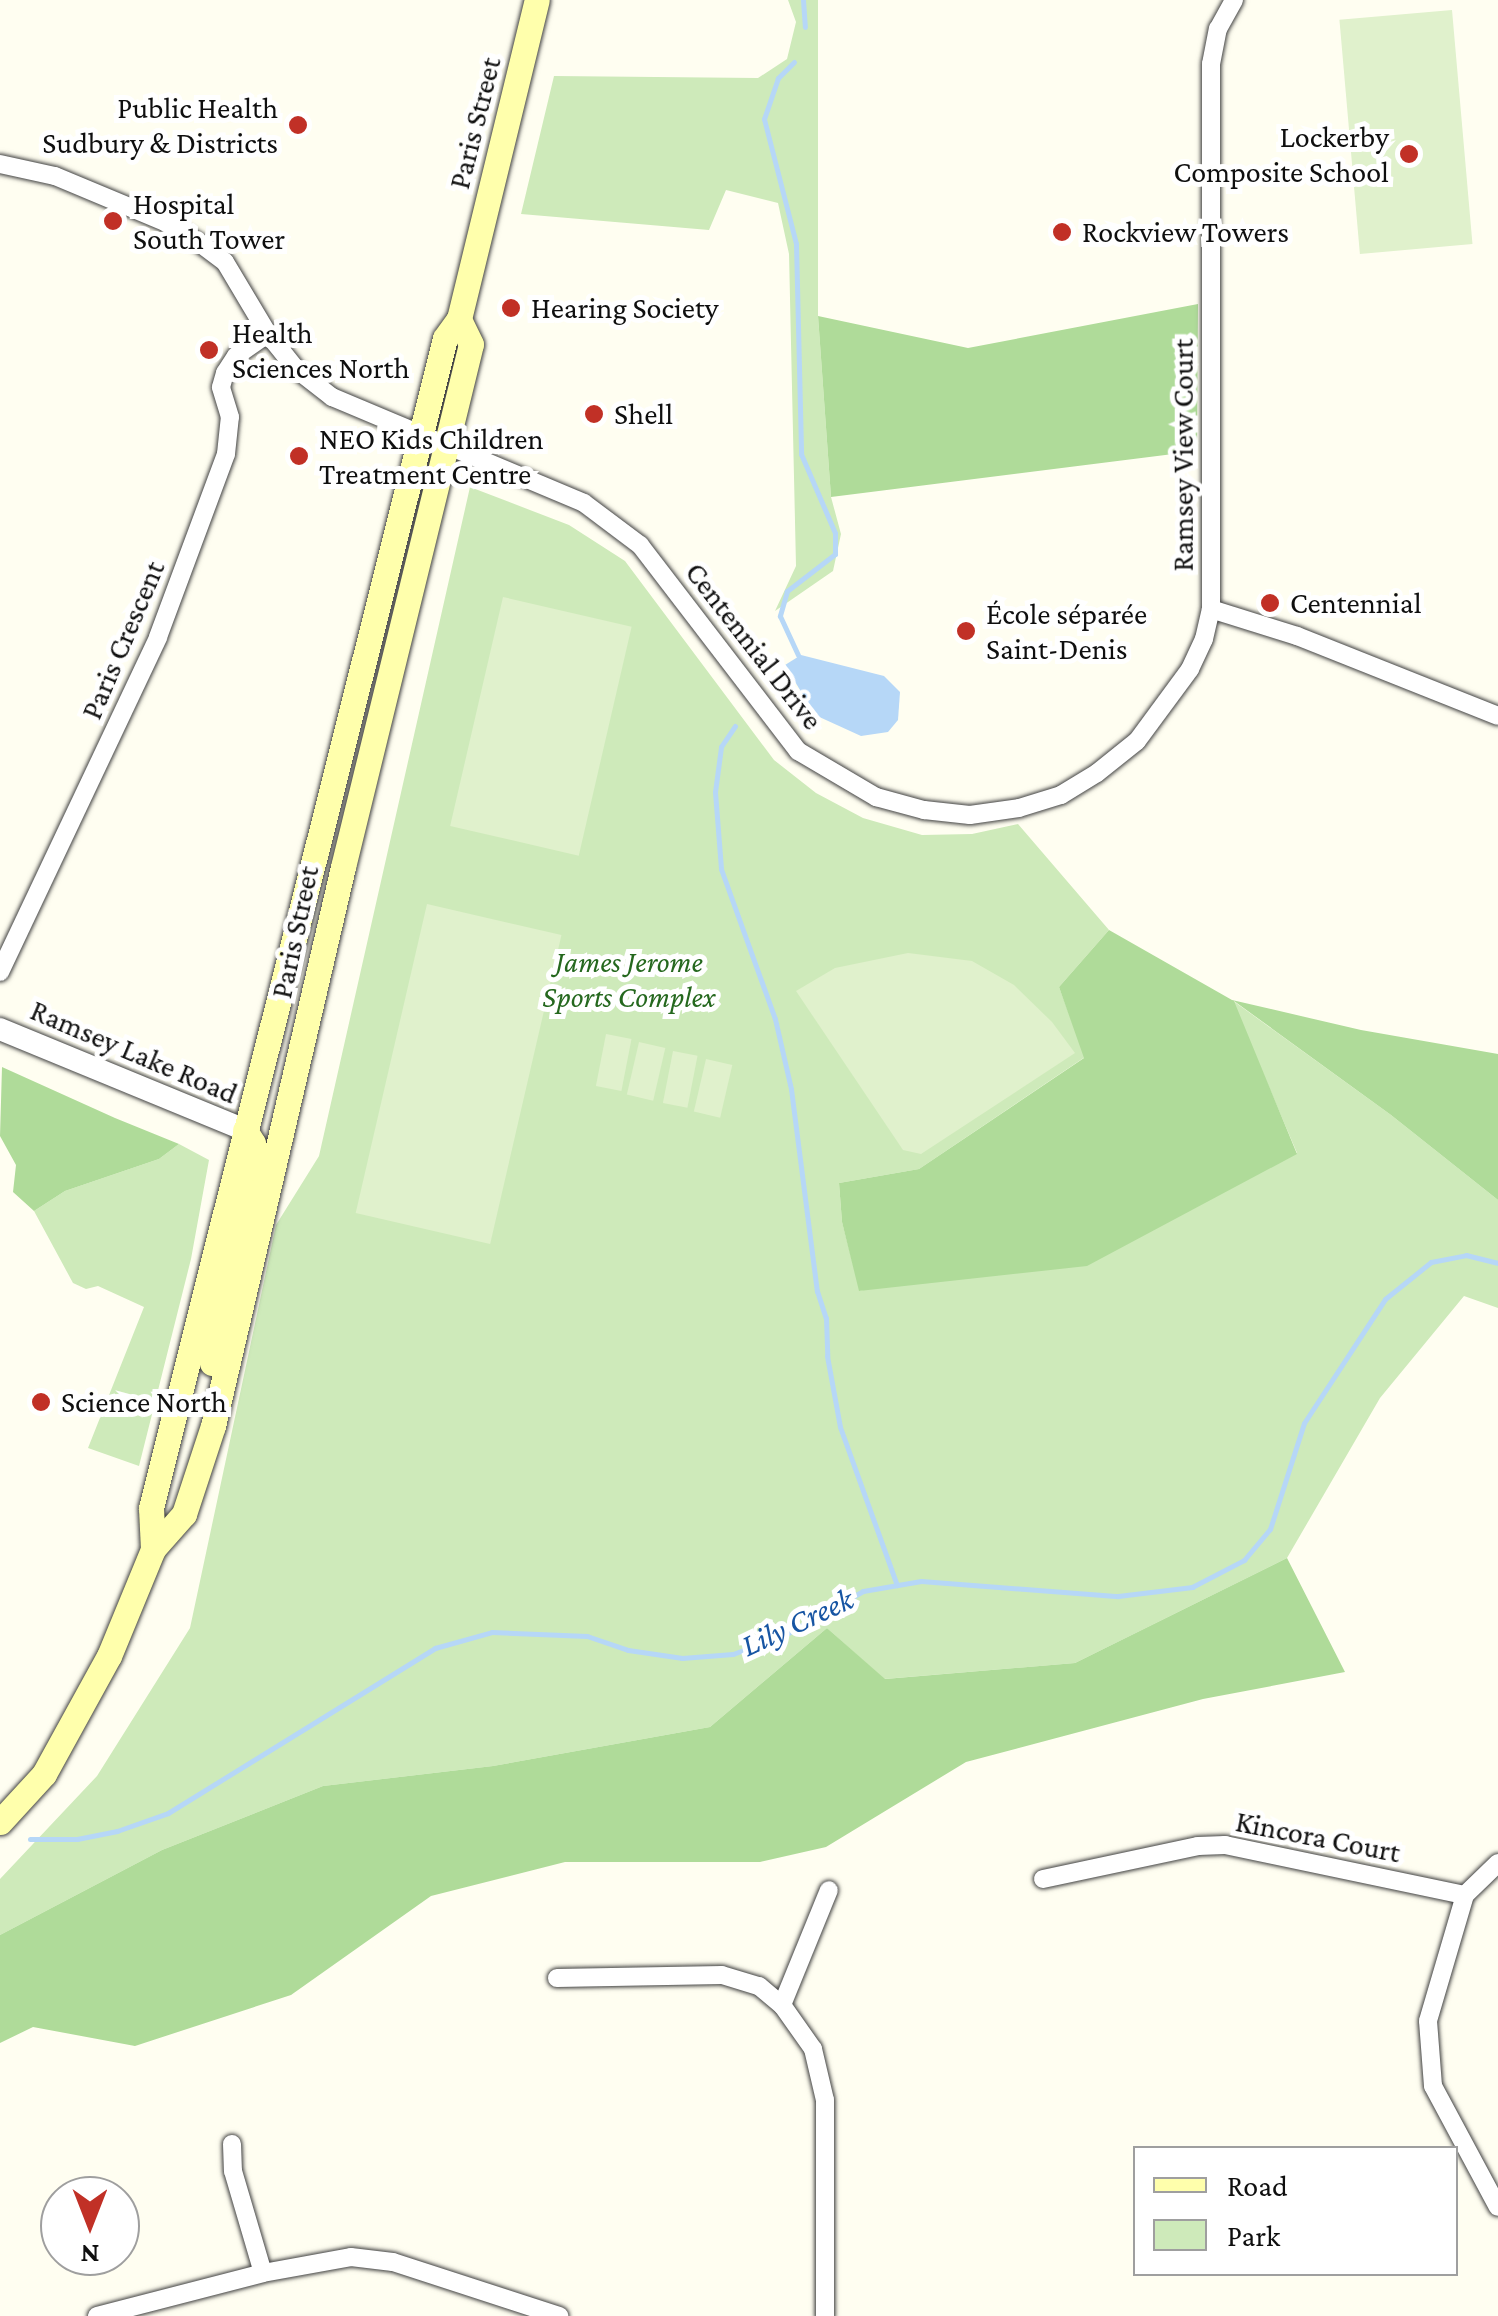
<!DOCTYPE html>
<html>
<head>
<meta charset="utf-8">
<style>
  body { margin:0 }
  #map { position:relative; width:1498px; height:2316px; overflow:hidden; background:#fffef1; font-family:"Crimson Pro",serif }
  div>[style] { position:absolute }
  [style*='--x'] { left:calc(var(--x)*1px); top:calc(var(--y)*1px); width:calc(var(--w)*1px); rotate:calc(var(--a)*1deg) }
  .green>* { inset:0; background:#ceeaba }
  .forest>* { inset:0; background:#afdb99 }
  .pitch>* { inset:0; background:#e0f1cc; transform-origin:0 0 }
  .water>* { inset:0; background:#b6d7f7 }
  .stream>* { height:5px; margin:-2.5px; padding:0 2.5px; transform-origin:2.5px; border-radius:2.5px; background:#b6d7f7 }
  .roads { filter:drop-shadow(0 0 2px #424242) drop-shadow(0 0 2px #424242) }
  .minor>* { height:18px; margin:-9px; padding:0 9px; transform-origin:9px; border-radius:9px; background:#fff }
  .tertiary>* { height:22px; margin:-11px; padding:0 11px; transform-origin:11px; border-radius:11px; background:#fff }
  .secondary>* { height:25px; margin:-12.5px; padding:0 12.5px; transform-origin:12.5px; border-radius:12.5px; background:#ffffac }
  .dots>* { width:28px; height:28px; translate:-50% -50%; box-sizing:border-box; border:5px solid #fff; border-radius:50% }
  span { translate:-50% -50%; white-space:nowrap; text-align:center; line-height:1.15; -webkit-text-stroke:10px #fff; paint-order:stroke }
  .poi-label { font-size:30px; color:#0f0f0f }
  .right { translate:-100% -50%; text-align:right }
  .left { translate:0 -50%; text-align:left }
  .street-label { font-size:30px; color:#0f0f0f }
  .park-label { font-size:30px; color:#25681e; font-style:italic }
  .water-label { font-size:32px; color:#1755a3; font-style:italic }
  .legend { position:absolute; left:1133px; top:2146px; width:325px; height:130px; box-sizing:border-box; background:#fff; border:2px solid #9f9f9f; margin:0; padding:12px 18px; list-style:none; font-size:30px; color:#0f0f0f }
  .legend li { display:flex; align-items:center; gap:20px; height:50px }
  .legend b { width:50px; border:2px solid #9f9f9f }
  .north { position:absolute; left:40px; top:2176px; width:100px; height:100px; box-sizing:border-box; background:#fff; border:2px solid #9f9f9f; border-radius:50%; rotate:180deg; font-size:28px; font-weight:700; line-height:40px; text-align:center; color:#0f0f0f }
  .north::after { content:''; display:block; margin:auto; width:35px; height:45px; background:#c13026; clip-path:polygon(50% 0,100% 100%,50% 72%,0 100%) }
</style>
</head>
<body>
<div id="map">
  <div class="green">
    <div style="clip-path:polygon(788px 0,818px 0,818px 316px,831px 497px,841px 534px,833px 571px,775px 611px,796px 566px,789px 254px,778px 203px,726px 190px,709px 230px,521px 214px,554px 76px,758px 78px,787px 59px,796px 22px)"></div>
    <div style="clip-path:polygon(470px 487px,569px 525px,625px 561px,774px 760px,816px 793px,863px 818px,922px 835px,972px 834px,1018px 824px,1109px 930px,1059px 987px,1085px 1057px,919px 1169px,839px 1183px,842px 1222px,860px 1291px,1297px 1153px,1232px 1000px,1391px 1115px,1498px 1200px,1498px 1308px,1464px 1296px,1380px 1398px,1287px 1558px,1075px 1663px,884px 1679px,827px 1628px,710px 1727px,493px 1766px,323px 1786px,162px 1850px,0 1935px,0 1879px,97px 1776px,190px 1628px,276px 1225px,319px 1156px)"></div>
    <div style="clip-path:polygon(179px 1144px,209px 1160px,191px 1259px,139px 1466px,88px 1448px,144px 1307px,98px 1286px,86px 1289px,73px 1283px,34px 1211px,65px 1191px,159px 1159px)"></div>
  </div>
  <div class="forest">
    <div style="clip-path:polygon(1198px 304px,1197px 451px,831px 497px,818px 316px,968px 348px)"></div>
    <div style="clip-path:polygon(1109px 930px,1232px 1000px,1361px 1030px,1498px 1054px,1498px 1200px,1391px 1115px,1234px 1001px,1297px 1154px,1087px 1266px,859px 1291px,842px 1222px,839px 1183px,919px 1169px,1084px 1058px,1059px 987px)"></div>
    <div style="clip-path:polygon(2px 1067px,115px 1118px,179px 1144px,159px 1159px,65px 1191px,34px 1211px,13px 1192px,16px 1165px,0 1136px)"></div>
    <div style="clip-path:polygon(1287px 1558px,1345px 1672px,1203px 1699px,966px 1762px,826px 1847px,760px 1862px,565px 1862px,431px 1896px,291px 1995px,135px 2046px,33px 2027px,0 2043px,0 1935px,162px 1850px,323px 1786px,493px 1766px,710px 1727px,827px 1628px,885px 1679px,1075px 1663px)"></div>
  </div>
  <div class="pitch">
    <div style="left:1452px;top:10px;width:235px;height:113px;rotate:85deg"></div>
    <div style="left:503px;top:597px;width:132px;height:235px;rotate:13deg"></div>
    <div style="left:427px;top:904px;width:138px;height:317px;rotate:13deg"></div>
    <div style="clip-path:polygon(908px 953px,972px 961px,1014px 985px,1052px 1022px,1075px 1053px,921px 1154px,903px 1150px,796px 991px,835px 968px)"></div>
    <div style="left:606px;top:1034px;width:26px;height:53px;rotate:11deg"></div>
    <div style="left:639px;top:1042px;width:27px;height:54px;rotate:13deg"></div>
    <div style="left:673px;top:1051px;width:25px;height:53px;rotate:11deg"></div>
    <div style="left:706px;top:1059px;width:27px;height:54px;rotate:13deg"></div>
  </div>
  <div class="water">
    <div style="clip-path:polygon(801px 655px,884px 676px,900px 692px,898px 720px,888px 732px,861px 736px,815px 715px,785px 665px)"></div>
  </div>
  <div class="stream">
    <div style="--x:803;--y:0;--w:27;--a:86"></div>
    <div style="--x:794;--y:62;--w:23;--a:135"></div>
    <div style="--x:778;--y:78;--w:43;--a:108.9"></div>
    <div style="--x:764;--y:119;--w:129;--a:75.6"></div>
    <div style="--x:796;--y:244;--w:210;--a:88.6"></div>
    <div style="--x:801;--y:454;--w:86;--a:66.7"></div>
    <div style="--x:835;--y:533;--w:21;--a:90"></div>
    <div style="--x:835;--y:554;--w:61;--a:142.4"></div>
    <div style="--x:787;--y:591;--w:26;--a:106"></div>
    <div style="--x:780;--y:616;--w:43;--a:65.2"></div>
    <div style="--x:781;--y:681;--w:9;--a:-21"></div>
    <div style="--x:735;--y:726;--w:25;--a:124"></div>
    <div style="--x:721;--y:747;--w:45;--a:97.6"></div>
    <div style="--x:715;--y:792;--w:77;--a:85.5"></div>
    <div style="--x:721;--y:869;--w:159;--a:70.2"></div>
    <div style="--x:775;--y:1019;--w:72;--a:77.1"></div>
    <div style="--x:791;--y:1089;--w:204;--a:82.7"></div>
    <div style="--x:817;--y:1291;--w:28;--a:72"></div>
    <div style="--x:826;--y:1318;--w:38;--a:88"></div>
    <div style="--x:827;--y:1356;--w:72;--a:79.6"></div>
    <div style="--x:840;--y:1427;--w:168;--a:70.2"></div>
    <div style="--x:30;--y:1839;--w:47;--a:0"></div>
    <div style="--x:77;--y:1839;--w:41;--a:-11.3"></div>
    <div style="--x:117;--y:1831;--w:54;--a:-19.4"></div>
    <div style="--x:168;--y:1813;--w:314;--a:-31.7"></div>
    <div style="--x:435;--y:1648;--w:59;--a:-15.7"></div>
    <div style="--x:492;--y:1632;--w:95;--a:2.4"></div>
    <div style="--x:587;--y:1636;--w:43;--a:18.9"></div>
    <div style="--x:628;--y:1650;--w:55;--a:8.4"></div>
    <div style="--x:682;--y:1658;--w:51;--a:-4.5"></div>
    <div style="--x:733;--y:1654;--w:59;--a:-20.9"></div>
    <div style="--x:788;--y:1633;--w:86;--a:-29.2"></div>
    <div style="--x:863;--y:1591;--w:59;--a:-9.8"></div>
    <div style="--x:921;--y:1581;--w:198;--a:4.4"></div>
    <div style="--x:1118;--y:1596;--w:75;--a:-6.9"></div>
    <div style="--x:1192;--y:1587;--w:59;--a:-27.4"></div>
    <div style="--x:1244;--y:1560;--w:40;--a:-50"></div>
    <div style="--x:1270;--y:1529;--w:111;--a:-72.2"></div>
    <div style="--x:1304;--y:1423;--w:148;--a:-56.8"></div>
    <div style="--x:1385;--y:1299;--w:59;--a:-38.8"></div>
    <div style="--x:1431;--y:1262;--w:36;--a:-11"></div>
    <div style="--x:1466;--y:1255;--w:33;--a:14"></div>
  </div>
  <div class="roads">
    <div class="minor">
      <div style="--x:0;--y:164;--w:56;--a:12.3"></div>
      <div style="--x:55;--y:176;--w:119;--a:22.7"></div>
      <div style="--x:165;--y:222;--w:42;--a:31.4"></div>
      <div style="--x:201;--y:244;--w:30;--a:37"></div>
      <div style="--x:225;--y:262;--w:84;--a:59.2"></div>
      <div style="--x:268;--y:334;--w:45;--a:51.3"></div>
      <div style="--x:296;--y:369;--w:46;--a:37.9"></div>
      <div style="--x:332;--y:397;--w:273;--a:22.8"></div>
      <div style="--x:584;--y:503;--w:70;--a:36.9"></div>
      <div style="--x:640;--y:545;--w:260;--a:52.5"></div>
      <div style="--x:798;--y:751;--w:91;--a:30.5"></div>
      <div style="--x:876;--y:797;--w:50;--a:15.2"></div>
      <div style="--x:924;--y:810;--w:46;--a:6.2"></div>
      <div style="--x:970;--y:815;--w:49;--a:-8.1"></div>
      <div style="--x:1019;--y:808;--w:44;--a:-17.2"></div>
      <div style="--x:1061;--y:795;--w:42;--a:-31.4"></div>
      <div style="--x:1097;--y:773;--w:51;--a:-38.7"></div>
      <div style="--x:1137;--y:741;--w:89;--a:-53.6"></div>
      <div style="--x:1190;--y:669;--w:33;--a:-65"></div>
      <div style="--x:1204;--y:639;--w:31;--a:-77"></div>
      <div style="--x:1211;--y:609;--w:545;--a:-90"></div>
      <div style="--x:1211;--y:64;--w:36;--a:-79"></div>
      <div style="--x:1218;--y:29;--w:33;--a:-61"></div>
      <div style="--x:1211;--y:609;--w:90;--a:17.4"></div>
      <div style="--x:1297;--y:636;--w:216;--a:21.7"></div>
      <div style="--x:0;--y:972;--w:370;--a:-64.7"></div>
      <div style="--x:158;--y:637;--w:195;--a:-69.6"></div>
      <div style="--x:226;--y:454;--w:37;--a:-84"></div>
      <div style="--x:230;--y:417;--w:31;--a:-107"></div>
      <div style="--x:221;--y:387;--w:15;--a:-74"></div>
      <div style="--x:225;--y:373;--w:20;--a:-57"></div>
      <div style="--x:236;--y:356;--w:39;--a:-35"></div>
      <div style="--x:1498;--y:1863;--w:46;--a:135.9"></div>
      <div style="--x:1465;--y:1895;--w:131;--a:106.4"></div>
      <div style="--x:1428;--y:2021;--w:65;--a:85.6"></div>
      <div style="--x:1433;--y:2086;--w:137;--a:61.8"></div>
      <div style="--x:1043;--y:1879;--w:158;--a:-12"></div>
      <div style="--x:1198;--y:1846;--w:27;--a:-2"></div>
      <div style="--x:1225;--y:1845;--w:245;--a:11.8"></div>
      <div style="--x:557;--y:1978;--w:165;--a:-1"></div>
      <div style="--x:722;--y:1975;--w:39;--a:17"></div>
      <div style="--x:759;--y:1986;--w:30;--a:40"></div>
      <div style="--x:782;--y:2005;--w:54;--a:54.8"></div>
      <div style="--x:813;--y:2049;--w:52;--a:76.8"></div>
      <div style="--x:825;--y:2100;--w:216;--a:90"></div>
      <div style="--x:782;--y:2005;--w:124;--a:-67.8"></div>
      <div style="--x:232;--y:2144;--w:27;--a:88"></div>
      <div style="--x:233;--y:2171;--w:106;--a:73.6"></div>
      <div style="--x:97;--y:2316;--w:171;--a:-14.5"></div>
      <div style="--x:263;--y:2273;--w:89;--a:-10.3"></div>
      <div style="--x:351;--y:2257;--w:42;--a:6.8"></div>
      <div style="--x:393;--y:2262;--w:175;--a:18"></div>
    </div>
    <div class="tertiary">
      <div style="--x:0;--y:1029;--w:265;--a:22.4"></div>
    </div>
    <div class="secondary">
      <div style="--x:212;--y:1363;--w:200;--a:-77.6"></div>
      <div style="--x:255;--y:1168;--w:25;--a:-95"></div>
      <div style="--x:253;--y:1143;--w:15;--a:-122"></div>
      <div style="--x:153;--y:1549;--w:41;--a:-92.8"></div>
      <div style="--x:151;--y:1508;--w:1206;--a:-75.89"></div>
      <div style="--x:445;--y:338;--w:24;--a:-54"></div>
      <div style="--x:459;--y:319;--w:328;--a:-76.3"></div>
      <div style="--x:0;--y:1822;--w:65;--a:-47.5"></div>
      <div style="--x:44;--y:1774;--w:135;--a:-61.2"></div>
      <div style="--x:109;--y:1656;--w:116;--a:-67.6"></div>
      <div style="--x:153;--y:1549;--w:47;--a:-48.5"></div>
      <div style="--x:184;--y:1514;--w:93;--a:-71.8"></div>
      <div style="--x:213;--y:1426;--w:574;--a:-76.91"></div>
      <div style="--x:343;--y:867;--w:538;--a:-76.25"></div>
      <div style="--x:471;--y:344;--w:28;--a:-116"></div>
    </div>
  </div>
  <div class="dots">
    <div style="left:298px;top:125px;background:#c13026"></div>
    <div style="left:1409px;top:154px;background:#c13026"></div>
    <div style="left:113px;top:221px;background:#c13026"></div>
    <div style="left:1062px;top:232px;background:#c13026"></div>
    <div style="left:511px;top:308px;background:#c13026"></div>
    <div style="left:209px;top:350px;background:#c13026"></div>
    <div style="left:594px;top:414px;background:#c13026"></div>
    <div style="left:299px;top:456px;background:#c13026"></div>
    <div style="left:1270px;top:603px;background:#c13026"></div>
    <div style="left:966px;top:631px;background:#c13026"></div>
    <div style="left:41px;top:1402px;background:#c13026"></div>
  </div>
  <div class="poi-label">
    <span class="right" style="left:278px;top:125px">Public Health<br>Sudbury &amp; Districts</span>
    <span class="right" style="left:1389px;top:154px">Lockerby<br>Composite School</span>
    <span class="left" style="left:133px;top:221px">Hospital<br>South Tower</span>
    <span class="left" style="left:1082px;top:232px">Rockview Towers</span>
    <span class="left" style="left:531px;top:308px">Hearing Society</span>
    <span class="left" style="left:232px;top:350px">Health<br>Sciences North</span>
    <span class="left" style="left:614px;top:414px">Shell</span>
    <span class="left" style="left:319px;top:456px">NEO Kids Children<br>Treatment Centre</span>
    <span class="left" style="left:1290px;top:603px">Centennial</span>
    <span class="left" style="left:986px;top:631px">École séparée<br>Saint-Denis</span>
    <span class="left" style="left:61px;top:1402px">Science North</span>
  </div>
  <div class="street-label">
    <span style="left:475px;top:123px;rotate:-76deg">Paris Street</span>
    <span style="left:1183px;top:455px;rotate:-90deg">Ramsey View Court</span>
    <span style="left:123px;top:640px;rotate:-67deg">Paris Crescent</span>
    <span style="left:754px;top:646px;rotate:52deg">Centennial Drive</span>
    <span style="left:295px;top:932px;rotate:-78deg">Paris Street</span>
    <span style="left:134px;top:1052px;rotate:23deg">Ramsey Lake Road</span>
    <span style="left:1318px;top:1837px;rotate:11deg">Kincora Court</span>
  </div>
  <div class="park-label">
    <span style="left:629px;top:979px">James Jerome<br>Sports Complex</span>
  </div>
  <div class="water-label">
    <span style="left:797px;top:1622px;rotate:-25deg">Lily Creek</span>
  </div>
  <ul class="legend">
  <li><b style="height:12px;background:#ffffac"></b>Road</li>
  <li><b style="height:28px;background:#ceeaba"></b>Park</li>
  </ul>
  <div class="north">N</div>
</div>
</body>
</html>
